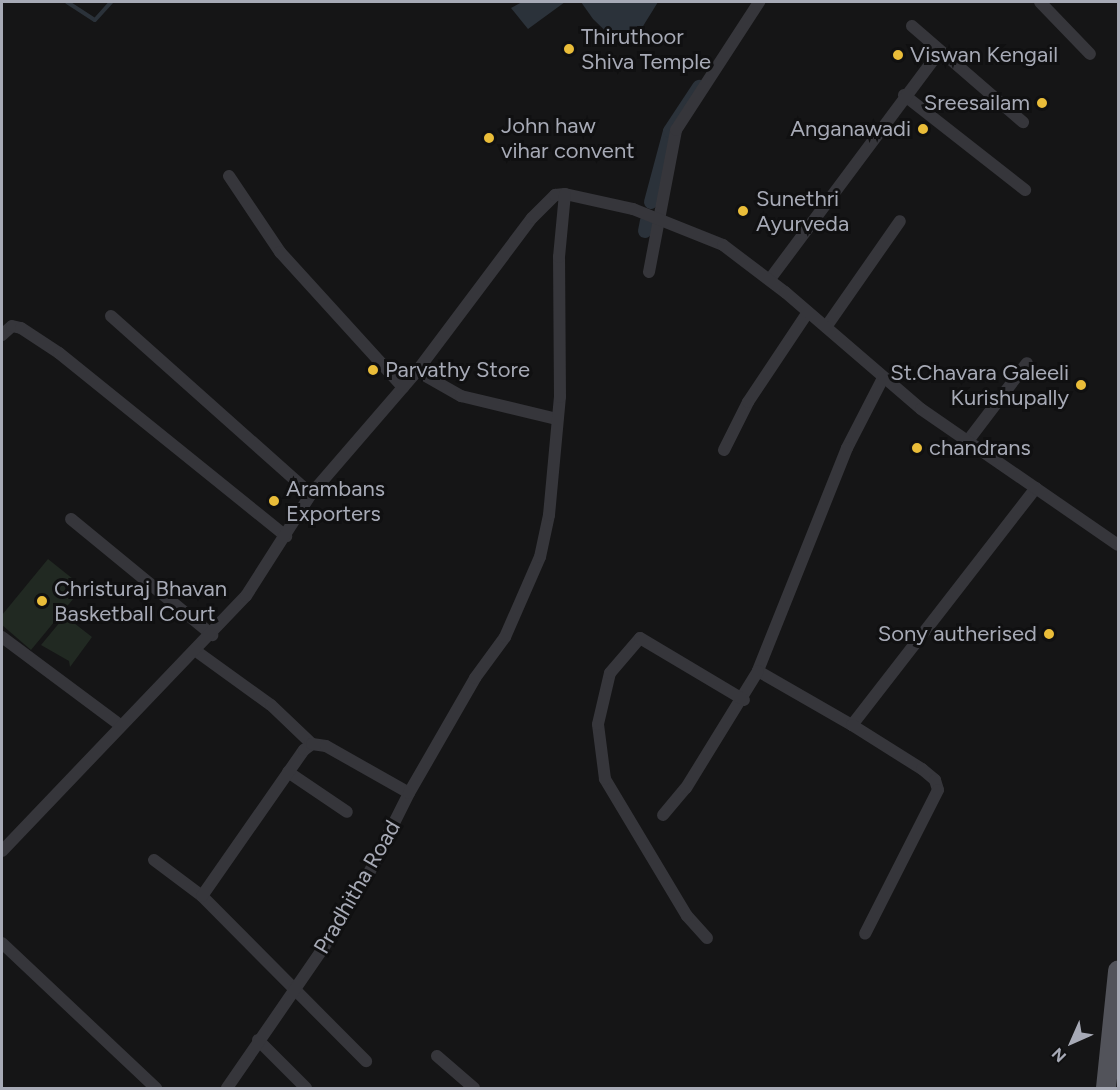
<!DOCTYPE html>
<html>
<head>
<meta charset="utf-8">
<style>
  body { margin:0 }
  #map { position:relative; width:1120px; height:1090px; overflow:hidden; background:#151516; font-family:Figtree,sans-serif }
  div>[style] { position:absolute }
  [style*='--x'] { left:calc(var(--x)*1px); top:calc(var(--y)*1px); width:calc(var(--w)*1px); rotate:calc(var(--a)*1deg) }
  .green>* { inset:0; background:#212922 }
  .water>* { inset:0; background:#2b323a }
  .stream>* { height:4px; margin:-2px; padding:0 2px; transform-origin:2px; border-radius:2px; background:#2b323a }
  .canal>* { height:14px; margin:-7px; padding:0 7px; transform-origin:7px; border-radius:7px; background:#2b323a }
  .minor>* { height:12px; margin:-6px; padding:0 6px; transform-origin:6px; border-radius:6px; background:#36363b }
  .primary>* { height:20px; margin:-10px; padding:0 10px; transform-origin:10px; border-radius:10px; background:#52535a }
  .dots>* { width:16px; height:16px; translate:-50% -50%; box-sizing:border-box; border:3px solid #101011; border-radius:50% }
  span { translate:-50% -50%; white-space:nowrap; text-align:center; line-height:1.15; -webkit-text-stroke:6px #101011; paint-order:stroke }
  .poi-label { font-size:22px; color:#a7aab6 }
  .left { translate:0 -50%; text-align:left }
  .right { translate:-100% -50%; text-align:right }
  .street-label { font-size:22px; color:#a7aab6 }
  .frame { position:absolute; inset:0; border:3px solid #a7aab6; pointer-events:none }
  .north { position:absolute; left:1042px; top:1012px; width:60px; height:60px; -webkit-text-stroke:4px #101011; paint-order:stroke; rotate:225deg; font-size:16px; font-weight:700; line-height:24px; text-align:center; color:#a7aab6 }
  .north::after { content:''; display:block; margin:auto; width:21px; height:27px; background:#a7aab6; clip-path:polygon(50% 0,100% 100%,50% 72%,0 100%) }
</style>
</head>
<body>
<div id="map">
  <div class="green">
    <div style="clip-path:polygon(48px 559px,83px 587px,31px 650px,2px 625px,2px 615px)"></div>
    <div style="clip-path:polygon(65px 616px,92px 637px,70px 667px,69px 661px,41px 645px)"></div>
  </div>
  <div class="water">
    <div style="clip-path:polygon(522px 2px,565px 2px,528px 29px,511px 8px)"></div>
    <div style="clip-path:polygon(581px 2px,658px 2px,640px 31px,621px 46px,593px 19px)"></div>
  </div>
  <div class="stream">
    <div style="--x:67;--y:2;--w:33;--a:33"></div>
    <div style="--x:95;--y:20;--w:24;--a:-48"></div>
  </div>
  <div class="canal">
    <div style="--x:651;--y:202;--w:73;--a:-75"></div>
    <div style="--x:670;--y:131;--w:53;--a:-56.6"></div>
    <div style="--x:645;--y:231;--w:10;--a:-79"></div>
  </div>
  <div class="minor">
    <div style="--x:1040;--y:2;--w:72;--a:46.1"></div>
    <div style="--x:912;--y:26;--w:147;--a:40.9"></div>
    <div style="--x:904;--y:95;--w:154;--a:38.1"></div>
    <div style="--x:229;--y:176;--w:92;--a:56.1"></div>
    <div style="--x:280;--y:252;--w:183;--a:47.7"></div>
    <div style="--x:649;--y:272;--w:145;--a:-79.2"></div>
    <div style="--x:676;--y:130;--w:153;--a:-57"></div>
    <div style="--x:770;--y:279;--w:283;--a:-53.3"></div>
    <div style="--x:111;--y:316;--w:268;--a:41.7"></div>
    <div style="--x:826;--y:327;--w:129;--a:-55.1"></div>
    <div style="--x:2;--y:335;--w:13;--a:-42"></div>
    <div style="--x:12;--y:326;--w:9;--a:13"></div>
    <div style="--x:21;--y:328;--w:45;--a:33.3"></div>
    <div style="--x:59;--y:353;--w:292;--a:38.9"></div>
    <div style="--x:417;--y:371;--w:51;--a:29.6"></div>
    <div style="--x:461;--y:396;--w:99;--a:13.5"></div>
    <div style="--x:883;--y:378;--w:79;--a:117.2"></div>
    <div style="--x:847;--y:448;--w:240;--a:111.8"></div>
    <div style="--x:758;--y:671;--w:108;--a:29.9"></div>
    <div style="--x:852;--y:725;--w:300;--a:-52.2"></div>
    <div style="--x:967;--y:442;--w:99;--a:-52.8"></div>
    <div style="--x:724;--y:450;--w:54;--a:-63.4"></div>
    <div style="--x:748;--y:402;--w:108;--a:-56.3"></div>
    <div style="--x:71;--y:519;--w:183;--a:39.4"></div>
    <div style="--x:2;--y:637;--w:147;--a:36.7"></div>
    <div style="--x:196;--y:651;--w:92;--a:35.8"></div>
    <div style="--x:271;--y:705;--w:57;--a:43.6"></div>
    <div style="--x:852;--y:725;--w:83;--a:32.2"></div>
    <div style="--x:922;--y:769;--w:17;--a:40"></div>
    <div style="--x:935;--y:780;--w:10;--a:73"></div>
    <div style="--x:938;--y:790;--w:161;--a:116.9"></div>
    <div style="--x:288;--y:772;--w:71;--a:34.1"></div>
    <div style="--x:663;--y:815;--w:35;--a:-50"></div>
    <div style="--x:686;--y:788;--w:137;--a:-58.4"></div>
    <div style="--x:2;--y:851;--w:353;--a:-46.3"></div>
    <div style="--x:246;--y:596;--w:121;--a:-57.5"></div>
    <div style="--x:311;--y:494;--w:162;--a:-49.2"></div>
    <div style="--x:417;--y:371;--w:191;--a:-53.1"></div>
    <div style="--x:532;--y:218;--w:33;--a:-45"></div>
    <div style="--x:555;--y:195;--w:10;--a:-6"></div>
    <div style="--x:565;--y:194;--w:70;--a:12.4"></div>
    <div style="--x:633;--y:209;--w:97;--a:21.8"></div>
    <div style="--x:723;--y:245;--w:78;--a:37.2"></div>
    <div style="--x:785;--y:292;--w:179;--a:40.7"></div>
    <div style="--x:921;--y:409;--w:239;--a:34.6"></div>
    <div style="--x:154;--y:860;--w:60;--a:36.9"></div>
    <div style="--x:202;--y:896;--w:233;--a:45.2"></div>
    <div style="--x:202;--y:896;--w:178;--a:-55.1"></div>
    <div style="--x:304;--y:750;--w:10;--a:-37"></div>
    <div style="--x:312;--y:744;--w:14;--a:8"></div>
    <div style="--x:326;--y:746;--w:95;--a:29.5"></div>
    <div style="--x:707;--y:938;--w:30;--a:-132"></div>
    <div style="--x:687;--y:916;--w:160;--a:-120.9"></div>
    <div style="--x:605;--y:779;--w:55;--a:-97.3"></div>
    <div style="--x:598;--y:724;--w:52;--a:-76.8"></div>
    <div style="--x:610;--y:673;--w:46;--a:-49.4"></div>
    <div style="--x:640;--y:638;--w:121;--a:30.8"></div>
    <div style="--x:2;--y:943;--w:212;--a:43.3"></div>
    <div style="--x:258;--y:1040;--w:68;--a:45"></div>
    <div style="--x:437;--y:1056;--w:49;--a:40.9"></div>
    <div style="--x:227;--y:1088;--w:171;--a:-55.5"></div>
    <div style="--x:324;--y:947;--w:87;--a:-58.7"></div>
    <div style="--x:369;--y:873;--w:89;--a:-63.4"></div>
    <div style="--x:409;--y:793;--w:133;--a:-60.1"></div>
    <div style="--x:475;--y:678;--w:51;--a:-53.8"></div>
    <div style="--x:505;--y:637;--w:87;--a:-66.4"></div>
    <div style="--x:540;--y:557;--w:43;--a:-77.9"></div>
    <div style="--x:549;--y:515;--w:119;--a:-84.7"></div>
    <div style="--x:560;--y:397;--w:140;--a:-90.4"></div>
    <div style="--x:559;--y:257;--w:63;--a:-84.6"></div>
  </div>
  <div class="primary">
    <div style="--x:1106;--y:1088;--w:118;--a:-84.1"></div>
  </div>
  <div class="dots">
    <div style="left:569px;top:49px;background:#eabd39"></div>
    <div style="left:898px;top:55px;background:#eabd39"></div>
    <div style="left:1042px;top:103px;background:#eabd39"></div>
    <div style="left:923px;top:129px;background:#eabd39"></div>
    <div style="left:489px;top:138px;background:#eabd39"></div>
    <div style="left:743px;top:211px;background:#eabd39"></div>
    <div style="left:373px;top:370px;background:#eabd39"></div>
    <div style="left:1081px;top:385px;background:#eabd39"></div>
    <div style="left:917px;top:448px;background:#eabd39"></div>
    <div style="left:274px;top:501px;background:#eabd39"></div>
    <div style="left:42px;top:601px;background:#eabd39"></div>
    <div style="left:1049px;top:634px;background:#eabd39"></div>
  </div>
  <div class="poi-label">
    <span class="left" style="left:581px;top:49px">Thiruthoor<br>Shiva Temple</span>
    <span class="left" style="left:910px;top:55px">Viswan Kengail</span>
    <span class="right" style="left:1030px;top:103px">Sreesailam</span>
    <span class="left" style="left:501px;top:138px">John haw<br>vihar convent</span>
    <span class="right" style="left:911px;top:129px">Anganawadi</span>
    <span class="left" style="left:756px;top:211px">Sunethri<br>Ayurveda</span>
    <span class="left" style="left:385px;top:370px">Parvathy Store</span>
    <span class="right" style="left:1069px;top:385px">St.Chavara Galeeli<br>Kurishupally</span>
    <span class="left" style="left:929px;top:448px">chandrans</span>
    <span class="left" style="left:286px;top:501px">Arambans<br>Exporters</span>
    <span class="left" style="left:54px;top:601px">Christuraj Bhavan<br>Basketball Court</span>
    <span class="right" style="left:1037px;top:634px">Sony autherised</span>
  </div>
  <div class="street-label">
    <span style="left:357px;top:887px;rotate:-60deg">Pradhitha Road</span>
  </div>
  <div class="frame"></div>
  <div class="north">N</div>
</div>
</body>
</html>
